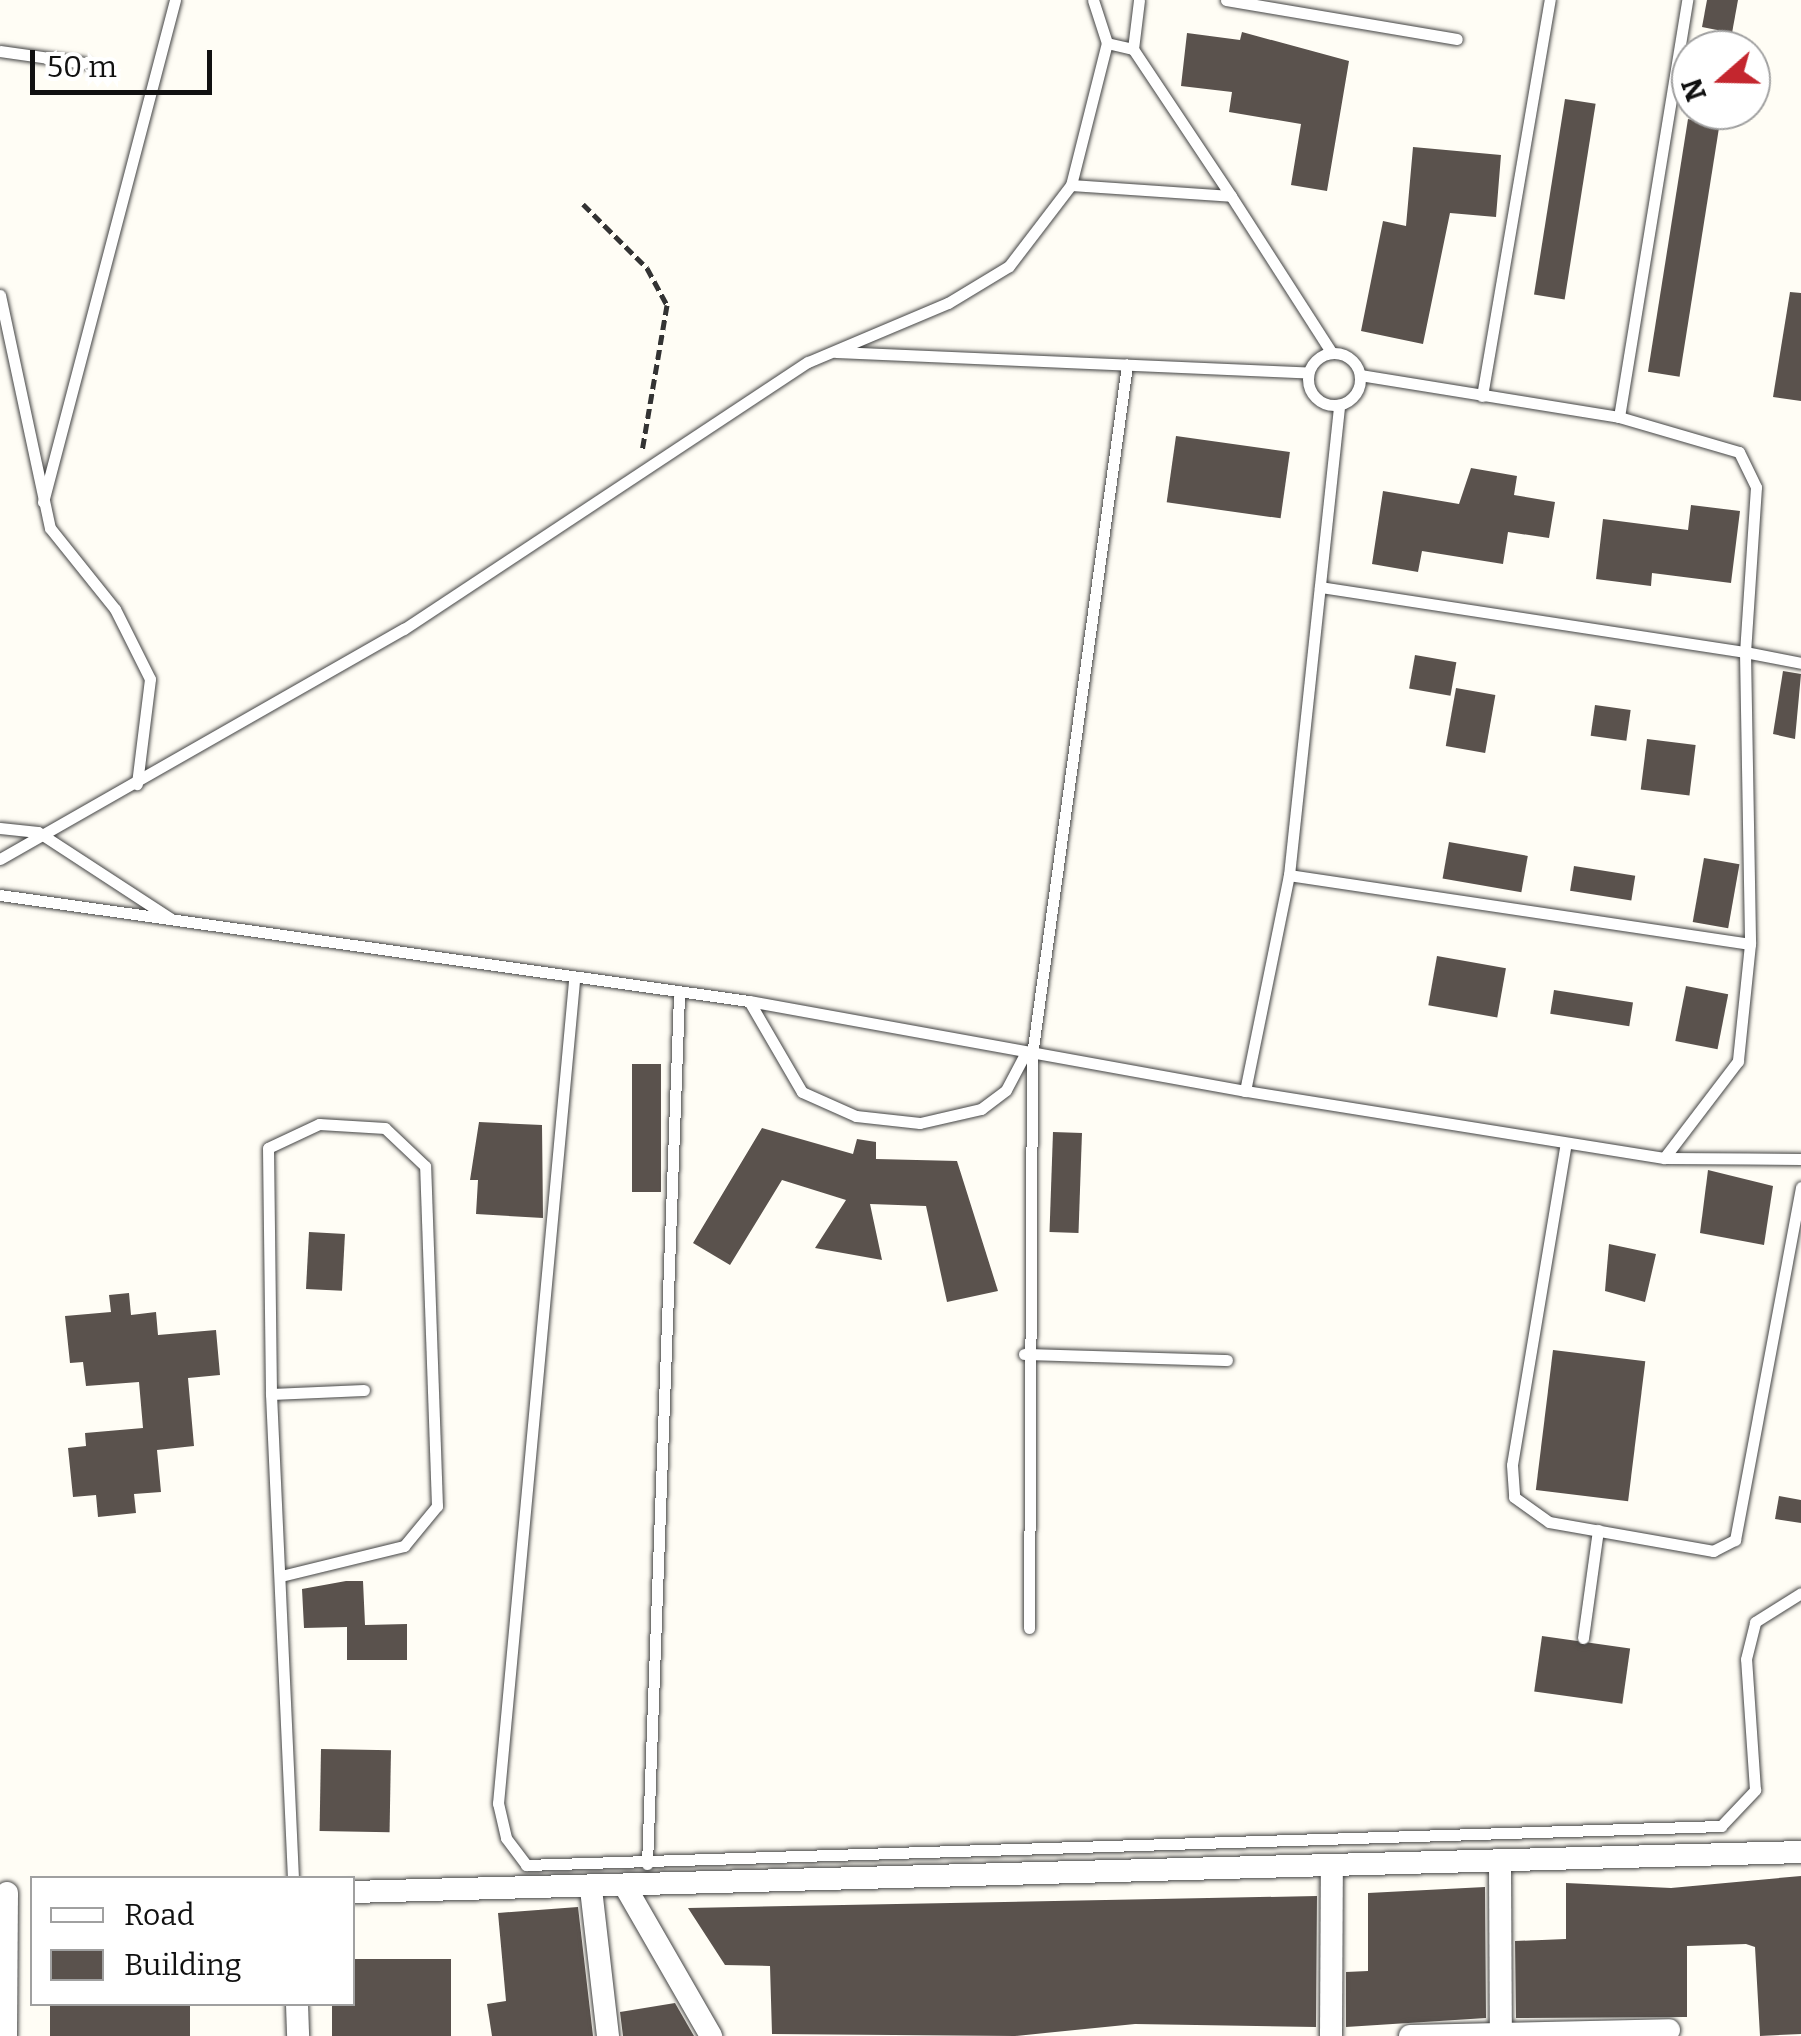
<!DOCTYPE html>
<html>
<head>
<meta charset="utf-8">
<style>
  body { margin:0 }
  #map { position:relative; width:1801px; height:2036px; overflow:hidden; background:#fffdf5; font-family:Bitter,serif }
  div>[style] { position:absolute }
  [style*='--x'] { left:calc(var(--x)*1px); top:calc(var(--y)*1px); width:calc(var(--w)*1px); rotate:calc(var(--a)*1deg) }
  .building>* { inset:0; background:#5a524d; transform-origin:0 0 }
  .path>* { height:5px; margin-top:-2.5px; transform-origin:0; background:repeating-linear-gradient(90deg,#333 0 10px,transparent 0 15px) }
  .roads { filter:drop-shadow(0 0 2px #444) drop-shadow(0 0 2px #444) }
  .service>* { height:11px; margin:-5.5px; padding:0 5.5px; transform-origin:5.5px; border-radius:5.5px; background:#fff }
  .service>.ring { margin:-5.5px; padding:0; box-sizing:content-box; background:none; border:11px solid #fff; border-radius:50% }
  .minor>* { height:22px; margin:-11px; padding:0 11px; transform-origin:11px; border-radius:11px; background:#fff }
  span { translate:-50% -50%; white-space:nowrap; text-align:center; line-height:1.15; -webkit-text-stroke:10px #fff; paint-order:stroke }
  .legend { position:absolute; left:30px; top:1876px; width:325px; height:130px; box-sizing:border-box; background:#fff; border:2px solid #a0a0a0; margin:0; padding:12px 18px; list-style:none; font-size:30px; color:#111 }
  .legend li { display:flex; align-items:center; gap:20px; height:50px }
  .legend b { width:50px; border:2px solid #a0a0a0 }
  .north { position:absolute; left:1671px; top:30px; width:100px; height:100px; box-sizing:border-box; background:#fff; border:2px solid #a0a0a0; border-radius:50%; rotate:250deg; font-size:28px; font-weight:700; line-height:40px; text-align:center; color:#111 }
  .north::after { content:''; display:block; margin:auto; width:35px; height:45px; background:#c4262e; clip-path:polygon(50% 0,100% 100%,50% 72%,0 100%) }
  .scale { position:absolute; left:30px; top:50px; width:182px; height:45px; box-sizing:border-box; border:5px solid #111; border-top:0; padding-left:12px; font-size:30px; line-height:35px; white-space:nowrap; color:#111; -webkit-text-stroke:8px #fff; paint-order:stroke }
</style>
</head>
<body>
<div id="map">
  <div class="building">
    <div style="clip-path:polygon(1707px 0,1738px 0,1732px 33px,1702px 27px)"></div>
    <div style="clip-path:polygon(1242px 32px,1349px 61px,1327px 191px,1291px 185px,1301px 124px,1229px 112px,1232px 92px,1181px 86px,1187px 33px,1240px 40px)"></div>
    <div style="left:1565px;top:99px;width:31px;height:198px;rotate:9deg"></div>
    <div style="left:1688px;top:119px;width:32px;height:256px;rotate:9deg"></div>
    <div style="clip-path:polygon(1413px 147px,1501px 155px,1496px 217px,1450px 213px,1423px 344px,1361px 331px,1383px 221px,1406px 226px)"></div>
    <div style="clip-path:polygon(1790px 292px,1801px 293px,1801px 401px,1773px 397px)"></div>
    <div style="left:1176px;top:436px;width:115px;height:67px;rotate:8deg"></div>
    <div style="clip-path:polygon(1471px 468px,1517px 476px,1514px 495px,1555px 502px,1549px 538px,1508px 532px,1503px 564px,1422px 551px,1418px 572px,1372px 564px,1383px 491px,1459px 504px)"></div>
    <div style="clip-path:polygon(1691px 505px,1740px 511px,1731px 583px,1652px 573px,1651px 586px,1596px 579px,1603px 519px,1688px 530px)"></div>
    <div style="left:1415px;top:655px;width:42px;height:34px;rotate:10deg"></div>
    <div style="clip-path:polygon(1783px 671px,1801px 674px,1795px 739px,1773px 734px)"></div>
    <div style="left:1456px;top:688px;width:40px;height:59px;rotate:10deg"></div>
    <div style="left:1595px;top:705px;width:36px;height:31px;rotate:8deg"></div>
    <div style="left:1647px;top:739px;width:49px;height:51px;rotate:7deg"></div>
    <div style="left:1449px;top:842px;width:80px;height:37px;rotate:10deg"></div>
    <div style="left:1704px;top:858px;width:36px;height:65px;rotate:10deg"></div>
    <div style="left:1574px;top:866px;width:62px;height:25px;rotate:9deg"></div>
    <div style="left:1437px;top:956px;width:70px;height:50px;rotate:10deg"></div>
    <div style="left:1686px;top:986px;width:43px;height:56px;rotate:11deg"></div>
    <div style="left:1554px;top:990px;width:80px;height:24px;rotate:9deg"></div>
    <div style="left:632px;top:1064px;width:29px;height:128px"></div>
    <div style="clip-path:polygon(479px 1122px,542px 1125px,543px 1218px,476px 1214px,478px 1180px,470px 1180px)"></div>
    <div style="clip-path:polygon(762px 1128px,853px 1154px,857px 1139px,876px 1142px,876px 1159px,957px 1161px,998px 1291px,947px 1302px,926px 1206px,870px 1204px,882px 1260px,815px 1248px,846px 1200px,782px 1180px,730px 1265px,693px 1243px)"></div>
    <div style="left:1053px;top:1132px;width:29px;height:100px;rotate:2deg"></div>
    <div style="clip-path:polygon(1708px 1170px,1773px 1186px,1764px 1245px,1700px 1233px)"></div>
    <div style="left:309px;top:1232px;width:36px;height:57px;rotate:3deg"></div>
    <div style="clip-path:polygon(1609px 1244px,1656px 1254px,1645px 1302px,1605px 1291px)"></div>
    <div style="clip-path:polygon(129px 1293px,131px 1315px,156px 1312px,158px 1335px,216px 1330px,220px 1375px,188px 1378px,194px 1446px,157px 1450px,161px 1492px,134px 1494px,136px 1513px,98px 1517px,96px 1495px,73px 1497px,68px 1448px,86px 1446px,85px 1433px,143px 1428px,139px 1382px,86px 1386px,83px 1362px,70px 1363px,65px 1316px,111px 1312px,109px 1295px)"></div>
    <div style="left:1553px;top:1350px;width:93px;height:141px;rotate:7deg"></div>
    <div style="clip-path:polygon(1779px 1496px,1801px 1500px,1801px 1523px,1775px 1519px)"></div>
    <div style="clip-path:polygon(346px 1581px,363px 1581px,365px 1625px,407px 1624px,407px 1660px,347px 1660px,347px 1627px,304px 1628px,302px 1589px)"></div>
    <div style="left:1542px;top:1636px;width:89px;height:56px;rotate:8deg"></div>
    <div style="left:321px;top:1749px;width:70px;height:82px;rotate:1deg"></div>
    <div style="clip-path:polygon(1801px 1876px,1801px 2034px,1760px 2036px,1755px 1947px,1746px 1944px,1687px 1946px,1687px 2017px,1516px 2018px,1515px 1941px,1566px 1939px,1566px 1883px,1671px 1888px)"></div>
    <div style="clip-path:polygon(1485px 1887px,1486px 2018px,1346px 2027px,1346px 1972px,1368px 1971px,1368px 1893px)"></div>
    <div style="clip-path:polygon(1317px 1896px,1316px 2027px,1135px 2024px,1015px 2036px,772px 2034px,770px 1966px,725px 1965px,688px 1908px)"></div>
    <div style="clip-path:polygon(578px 1907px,593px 2036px,492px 2036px,487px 2004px,506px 2001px,498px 1913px)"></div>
    <div style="clip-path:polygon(352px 1959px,451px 1959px,451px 2036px,332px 2036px,332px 2004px,352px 2004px)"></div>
    <div style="clip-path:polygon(675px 2003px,694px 2036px,623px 2036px,620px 2012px)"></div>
    <div style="left:50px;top:2004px;width:140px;height:32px"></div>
  </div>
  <div class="path">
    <div style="--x:583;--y:204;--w:91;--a:45"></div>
    <div style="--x:647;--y:268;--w:42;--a:61.6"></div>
    <div style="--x:667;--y:305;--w:148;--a:99.7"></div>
  </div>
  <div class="roads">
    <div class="service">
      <div style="--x:1226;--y:0;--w:234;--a:9.6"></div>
      <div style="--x:1107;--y:43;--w:27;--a:13"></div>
      <div style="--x:1133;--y:49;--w:177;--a:56.3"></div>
      <div style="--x:1133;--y:49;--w:49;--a:-83"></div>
      <div style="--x:0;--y:51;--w:85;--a:8.1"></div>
      <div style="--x:1071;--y:185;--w:160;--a:3.9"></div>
      <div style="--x:1231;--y:196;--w:185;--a:57.3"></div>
      <div style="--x:0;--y:295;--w:238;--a:77.9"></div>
      <div style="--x:50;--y:528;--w:104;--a:51.3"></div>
      <div style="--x:115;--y:609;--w:78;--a:63.4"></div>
      <div style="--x:150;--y:679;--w:106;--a:97.1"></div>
      <div style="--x:836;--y:352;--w:472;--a:2.5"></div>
      <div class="ring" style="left:1308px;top:353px;width:41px;height:41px"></div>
      <div style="--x:1360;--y:375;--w:262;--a:9.2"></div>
      <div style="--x:1619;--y:417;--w:125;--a:16.3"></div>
      <div style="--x:1739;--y:452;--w:39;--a:64"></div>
      <div style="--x:1756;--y:487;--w:165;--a:93.8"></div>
      <div style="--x:1745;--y:652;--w:57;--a:11.1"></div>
      <div style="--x:1482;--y:396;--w:402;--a:-80.3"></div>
      <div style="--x:1619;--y:417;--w:423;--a:-80.7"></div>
      <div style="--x:43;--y:502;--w:519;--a:-75.27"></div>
      <div style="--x:1320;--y:587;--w:430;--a:8.7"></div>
      <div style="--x:1745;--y:652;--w:292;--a:89"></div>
      <div style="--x:1750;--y:944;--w:118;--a:95.9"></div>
      <div style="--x:1738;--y:1061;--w:122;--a:127.3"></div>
      <div style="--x:1664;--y:1158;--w:424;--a:-170.9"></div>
      <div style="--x:1245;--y:1091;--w:220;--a:-78.5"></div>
      <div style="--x:1289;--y:875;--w:473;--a:-83.9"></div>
      <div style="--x:0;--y:828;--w:38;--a:6"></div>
      <div style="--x:38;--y:832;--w:158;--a:33.1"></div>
      <div style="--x:0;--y:859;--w:465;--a:-29.7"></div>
      <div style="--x:404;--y:629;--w:484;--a:-33.5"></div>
      <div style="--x:808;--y:362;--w:152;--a:-22.9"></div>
      <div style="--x:948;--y:303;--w:71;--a:-31.2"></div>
      <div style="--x:1009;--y:266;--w:102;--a:-52.6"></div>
      <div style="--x:1071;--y:185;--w:146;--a:-75.8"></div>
      <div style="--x:1107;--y:43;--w:45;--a:-108"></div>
      <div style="--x:1289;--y:875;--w:466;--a:8.5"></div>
      <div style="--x:0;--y:895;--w:756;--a:8.06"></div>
      <div style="--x:749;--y:1001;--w:504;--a:10.28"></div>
      <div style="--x:574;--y:981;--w:826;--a:95.28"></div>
      <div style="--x:498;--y:1803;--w:36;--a:77"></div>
      <div style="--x:506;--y:1838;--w:34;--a:53"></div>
      <div style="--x:526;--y:1865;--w:1196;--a:-1.87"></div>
      <div style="--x:1721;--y:1826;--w:50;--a:-46.6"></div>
      <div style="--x:1755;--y:1790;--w:131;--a:-93.9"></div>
      <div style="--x:1746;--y:1659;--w:38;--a:-76"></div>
      <div style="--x:1755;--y:1622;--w:54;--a:-32.2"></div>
      <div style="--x:749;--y:1001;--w:105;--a:59.8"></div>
      <div style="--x:802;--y:1092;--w:59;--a:24"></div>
      <div style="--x:856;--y:1116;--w:64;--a:6.2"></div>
      <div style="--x:920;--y:1123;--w:63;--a:-12.9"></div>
      <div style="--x:981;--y:1109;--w:31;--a:-37"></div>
      <div style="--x:1006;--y:1090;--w:43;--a:-62.2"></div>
      <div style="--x:1565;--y:1148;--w:321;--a:99.5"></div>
      <div style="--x:1512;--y:1465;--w:32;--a:86"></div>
      <div style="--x:1514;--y:1497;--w:43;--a:35.5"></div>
      <div style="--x:1549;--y:1522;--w:167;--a:10"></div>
      <div style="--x:1713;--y:1551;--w:25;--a:-27"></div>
      <div style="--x:1735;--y:1540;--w:359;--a:-79.4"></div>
      <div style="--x:1664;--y:1158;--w:137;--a:0.4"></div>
      <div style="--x:1024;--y:1354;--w:203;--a:1.7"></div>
      <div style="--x:271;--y:1394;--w:93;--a:-2.5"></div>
      <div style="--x:281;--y:1576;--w:127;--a:-13.7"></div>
      <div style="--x:404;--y:1546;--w:52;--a:-50.5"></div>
      <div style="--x:437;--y:1506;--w:340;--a:-92"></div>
      <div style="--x:425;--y:1166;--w:55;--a:-136.5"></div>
      <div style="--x:385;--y:1128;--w:66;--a:-176.5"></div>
      <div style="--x:319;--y:1124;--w:56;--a:154.8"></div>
      <div style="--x:268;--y:1148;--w:246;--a:89.3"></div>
      <div style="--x:271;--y:1394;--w:484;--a:87.4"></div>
      <div style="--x:1029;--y:1628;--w:573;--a:-89.7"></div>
      <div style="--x:1032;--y:1055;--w:697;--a:-82.16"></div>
      <div style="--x:1583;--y:1638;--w:109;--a:-82.1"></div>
      <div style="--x:647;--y:1864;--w:868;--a:-87.89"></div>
    </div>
    <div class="minor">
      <div style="--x:1500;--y:1866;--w:168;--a:89.7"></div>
      <div style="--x:626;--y:1888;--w:171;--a:60.1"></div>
      <div style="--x:591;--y:1889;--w:148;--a:83.4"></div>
      <div style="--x:352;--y:1892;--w:1450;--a:-1.58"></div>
      <div style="--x:297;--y:2004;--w:32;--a:88"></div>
      <div style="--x:6;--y:2036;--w:143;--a:-89.6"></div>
      <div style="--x:1331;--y:2036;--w:165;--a:-89.7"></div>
      <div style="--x:1410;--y:2036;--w:259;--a:-1.3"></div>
    </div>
  </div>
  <ul class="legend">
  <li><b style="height:12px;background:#fff"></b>Road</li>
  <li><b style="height:28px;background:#5a524d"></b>Building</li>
  </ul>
  <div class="north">N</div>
  <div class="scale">50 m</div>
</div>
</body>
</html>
